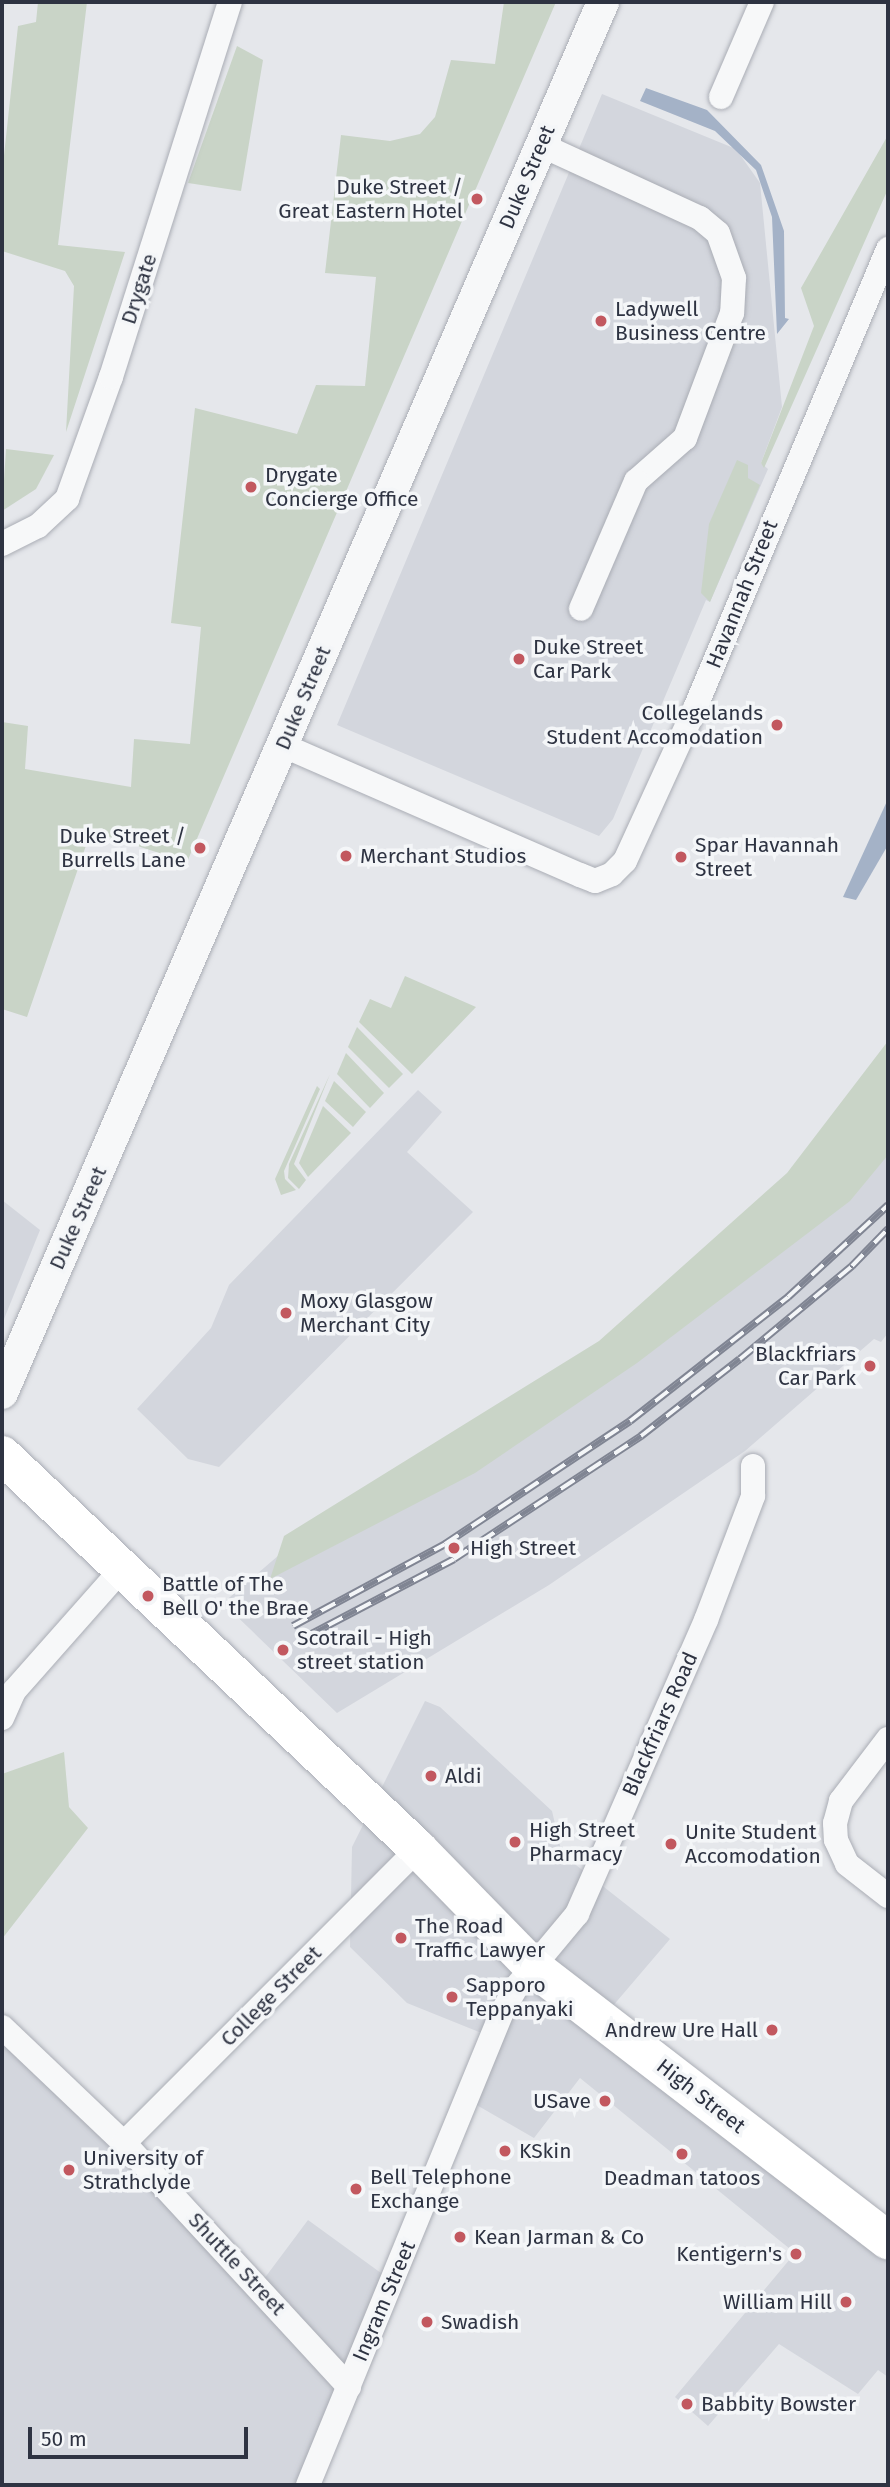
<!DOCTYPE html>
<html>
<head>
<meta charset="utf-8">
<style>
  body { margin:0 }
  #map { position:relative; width:890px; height:2487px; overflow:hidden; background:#e5e7eb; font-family:"Fira Sans",sans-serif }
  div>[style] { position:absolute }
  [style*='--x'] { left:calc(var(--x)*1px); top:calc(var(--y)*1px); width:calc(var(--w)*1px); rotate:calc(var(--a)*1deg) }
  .built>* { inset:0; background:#d3d6dd }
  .green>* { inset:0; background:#c9d4c7 }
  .water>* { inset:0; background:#a4b2c7 }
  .roads { filter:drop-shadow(0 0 2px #aaadb5) drop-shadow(0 0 2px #aaadb5) }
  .minor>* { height:24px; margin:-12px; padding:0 12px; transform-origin:12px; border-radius:12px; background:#f7f8f9 }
  .tertiary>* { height:32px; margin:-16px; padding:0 16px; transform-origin:16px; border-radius:16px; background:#f7f8f9 }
  .primary>* { height:38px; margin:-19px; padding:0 19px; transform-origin:19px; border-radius:19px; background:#fff }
  .rail>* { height:8px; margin-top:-4px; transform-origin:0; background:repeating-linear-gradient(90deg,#f4f6f8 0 16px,#808593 0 32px); box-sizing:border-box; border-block:2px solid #808593 }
  .dots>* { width:19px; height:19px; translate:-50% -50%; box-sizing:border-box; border:4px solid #f4f6f8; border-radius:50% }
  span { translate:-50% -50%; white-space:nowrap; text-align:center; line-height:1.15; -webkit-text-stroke:7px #f4f6f8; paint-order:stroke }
  .street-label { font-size:21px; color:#2e3342 }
  .poi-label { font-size:21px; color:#2e3342 }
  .right { translate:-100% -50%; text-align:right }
  .left { translate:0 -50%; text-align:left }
  .frame { position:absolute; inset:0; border:4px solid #2e3342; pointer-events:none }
  .scale { position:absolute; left:28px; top:2427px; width:220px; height:32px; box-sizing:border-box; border:4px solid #2e3342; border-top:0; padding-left:9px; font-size:21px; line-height:24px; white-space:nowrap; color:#2e3342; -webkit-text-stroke:5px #f4f6f8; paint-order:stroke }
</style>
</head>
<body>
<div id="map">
  <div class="built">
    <div style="clip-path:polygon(602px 94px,736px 149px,760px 183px,782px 407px,761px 463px,768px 469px,710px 602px,706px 600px,613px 819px,599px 836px,337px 725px)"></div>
    <div style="clip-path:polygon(418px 1090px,442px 1112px,407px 1152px,473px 1212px,219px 1467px,188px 1459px,137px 1409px,211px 1328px,229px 1285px)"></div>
    <div style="clip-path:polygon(888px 1093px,888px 1333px,881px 1342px,874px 1339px,745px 1451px,549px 1585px,337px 1713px,223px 1603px,286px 1549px,643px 1341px)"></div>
    <div style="clip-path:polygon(2px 1200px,40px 1230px,2px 1324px)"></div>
    <div style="clip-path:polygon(425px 1701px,440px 1707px,552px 1811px,562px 1854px,670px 1939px,600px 2021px,888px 2244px,888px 2377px,878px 2370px,858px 2394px,779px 2344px,708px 2426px,675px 2397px,795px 2253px,580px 2078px,534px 2138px,461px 2096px,484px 2034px,407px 2003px,350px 1947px,352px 1847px)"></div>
    <div style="clip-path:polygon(2px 2039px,258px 2287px,308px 2220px,392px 2281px,308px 2485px,2px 2485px)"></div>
  </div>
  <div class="green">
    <div style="clip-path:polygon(38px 2px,87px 2px,58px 245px,125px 252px,66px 432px,74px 286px,65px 271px,2px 251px,2px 174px,18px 26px,36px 22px)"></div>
    <div style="clip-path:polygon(504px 2px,556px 2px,187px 862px,91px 831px,27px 1017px,2px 1009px,2px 722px,28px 726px,25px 769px,131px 787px,134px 739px,190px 744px,201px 627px,171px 623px,195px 408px,297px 434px,316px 385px,365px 386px,376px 277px,325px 273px,341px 135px,390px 141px,420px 134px,435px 117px,451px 60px,495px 64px)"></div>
    <div style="clip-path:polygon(237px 46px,263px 60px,241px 191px,188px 183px)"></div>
    <div style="clip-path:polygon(888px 135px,888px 189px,764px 468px,761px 463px,814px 326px,801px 288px)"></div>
    <div style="clip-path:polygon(6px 449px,54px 455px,36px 489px,2px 511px)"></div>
    <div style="clip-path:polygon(737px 460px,748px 465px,748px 478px,760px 485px,710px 602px,701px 593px,709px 524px)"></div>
    <div style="clip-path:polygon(405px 976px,476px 1007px,412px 1074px,359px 1022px,370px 999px,391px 1008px)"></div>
    <div style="clip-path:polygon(357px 1027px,403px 1074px,389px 1088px,348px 1047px)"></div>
    <div style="clip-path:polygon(888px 1041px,888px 1155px,850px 1201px,637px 1363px,475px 1473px,270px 1579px,284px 1536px,599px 1341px,787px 1173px)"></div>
    <div style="clip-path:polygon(346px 1053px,384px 1093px,370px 1108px,337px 1074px)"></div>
    <div style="clip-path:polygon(330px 1074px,294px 1164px,306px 1180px,299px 1189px,288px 1178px,289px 1164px)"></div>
    <div style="clip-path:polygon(334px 1081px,366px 1112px,353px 1127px,325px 1101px)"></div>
    <div style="clip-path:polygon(317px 1086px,320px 1089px,284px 1171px,285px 1179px,296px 1190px,281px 1195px,275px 1179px)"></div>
    <div style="clip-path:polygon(323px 1106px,351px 1133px,308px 1177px,299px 1163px)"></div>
    <div style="clip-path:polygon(64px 1752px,69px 1807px,88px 1828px,2px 1939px,2px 1774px)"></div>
  </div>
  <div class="water">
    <div style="clip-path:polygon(646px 88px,707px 110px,761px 165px,784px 231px,785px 318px,789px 319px,777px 334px,772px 217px,756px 170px,715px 131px,640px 101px)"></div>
    <div style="clip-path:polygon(888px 799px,888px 845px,856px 900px,843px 897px)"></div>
  </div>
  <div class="roads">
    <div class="minor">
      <div style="--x:721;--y:97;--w:103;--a:-66.7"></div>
      <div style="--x:541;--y:145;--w:175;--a:24.7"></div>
      <div style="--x:700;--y:218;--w:23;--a:40"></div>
      <div style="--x:718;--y:233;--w:48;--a:70.4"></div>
      <div style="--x:734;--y:278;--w:35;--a:93"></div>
      <div style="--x:732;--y:313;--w:134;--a:110.6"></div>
      <div style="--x:685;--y:438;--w:65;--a:138.7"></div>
      <div style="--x:636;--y:481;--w:139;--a:113.3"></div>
      <div style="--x:2;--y:544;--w:40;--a:-26.6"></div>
      <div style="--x:38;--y:526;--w:40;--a:-43"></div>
      <div style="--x:67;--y:499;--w:130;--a:-70.2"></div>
      <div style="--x:111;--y:377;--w:393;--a:-72.4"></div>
      <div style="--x:282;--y:745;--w:325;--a:23.6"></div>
      <div style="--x:580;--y:875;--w:16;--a:22"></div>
      <div style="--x:595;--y:881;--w:18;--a:-22"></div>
      <div style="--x:612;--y:874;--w:18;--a:-45"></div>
      <div style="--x:625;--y:861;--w:170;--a:-65.4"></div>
      <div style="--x:696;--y:706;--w:496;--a:-67.2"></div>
      <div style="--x:2;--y:1718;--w:30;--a:-66"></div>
      <div style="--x:14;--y:1691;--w:163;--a:-48.5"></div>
      <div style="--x:888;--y:1739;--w:78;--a:127.2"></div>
      <div style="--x:841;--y:1801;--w:23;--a:105"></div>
      <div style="--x:835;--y:1823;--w:17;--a:87"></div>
      <div style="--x:836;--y:1840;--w:26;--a:65"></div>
      <div style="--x:847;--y:1864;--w:52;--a:38"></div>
      <div style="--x:2;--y:2027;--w:168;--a:43.6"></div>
      <div style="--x:124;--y:2143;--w:332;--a:47.3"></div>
      <div style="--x:124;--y:2143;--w:416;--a:-45"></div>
      <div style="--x:308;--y:2485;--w:511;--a:-67.7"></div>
      <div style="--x:502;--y:2012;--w:30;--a:-60"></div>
      <div style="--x:517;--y:1986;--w:94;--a:-50.2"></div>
      <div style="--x:577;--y:1914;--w:321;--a:-66.3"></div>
      <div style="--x:706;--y:1620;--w:133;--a:-69.2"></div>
      <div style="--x:753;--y:1496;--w:30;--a:-90"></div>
    </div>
    <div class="tertiary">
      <div style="--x:2;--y:1393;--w:1515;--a:-66.63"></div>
    </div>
    <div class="primary">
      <div style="--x:2;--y:1455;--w:573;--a:43.44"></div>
      <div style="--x:418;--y:1849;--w:165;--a:45.7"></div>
      <div style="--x:533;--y:1967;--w:448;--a:37.6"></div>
    </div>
  </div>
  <div class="rail">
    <div style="--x:293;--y:1626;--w:173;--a:-28.3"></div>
    <div style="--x:445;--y:1544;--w:222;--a:-33.6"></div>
    <div style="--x:630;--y:1421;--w:201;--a:-38.1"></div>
    <div style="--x:788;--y:1297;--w:136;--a:-42.6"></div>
    <div style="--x:300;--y:1640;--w:174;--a:-27.7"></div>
    <div style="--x:454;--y:1559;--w:224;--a:-33.3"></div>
    <div style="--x:641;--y:1436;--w:125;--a:-37.9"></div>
    <div style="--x:740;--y:1359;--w:146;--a:-39.7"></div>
    <div style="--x:852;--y:1266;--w:52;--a:-45.8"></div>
  </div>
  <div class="dots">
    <div style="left:477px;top:199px;background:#c2585f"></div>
    <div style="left:601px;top:321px;background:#c2585f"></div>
    <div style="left:251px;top:487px;background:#c2585f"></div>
    <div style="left:519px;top:659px;background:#c2585f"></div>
    <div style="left:777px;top:725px;background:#c2585f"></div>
    <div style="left:200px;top:848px;background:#c2585f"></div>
    <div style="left:346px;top:856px;background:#c2585f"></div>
    <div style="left:681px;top:857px;background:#c2585f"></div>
    <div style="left:286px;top:1313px;background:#c2585f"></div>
    <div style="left:870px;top:1366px;background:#c2585f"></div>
    <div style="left:454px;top:1548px;background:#c2585f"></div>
    <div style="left:148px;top:1596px;background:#c2585f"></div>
    <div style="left:283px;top:1650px;background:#c2585f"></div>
    <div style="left:431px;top:1776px;background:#c2585f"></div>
    <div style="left:515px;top:1842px;background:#c2585f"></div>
    <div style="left:671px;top:1844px;background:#c2585f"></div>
    <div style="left:401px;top:1938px;background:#c2585f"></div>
    <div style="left:452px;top:1997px;background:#c2585f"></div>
    <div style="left:772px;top:2030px;background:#c2585f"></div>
    <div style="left:605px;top:2101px;background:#c2585f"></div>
    <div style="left:505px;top:2151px;background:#c2585f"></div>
    <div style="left:682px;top:2154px;background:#c2585f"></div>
    <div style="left:69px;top:2170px;background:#c2585f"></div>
    <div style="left:356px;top:2189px;background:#c2585f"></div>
    <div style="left:460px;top:2237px;background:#c2585f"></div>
    <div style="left:796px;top:2254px;background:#c2585f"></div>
    <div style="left:846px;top:2302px;background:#c2585f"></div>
    <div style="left:427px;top:2322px;background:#c2585f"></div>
    <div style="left:687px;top:2404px;background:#c2585f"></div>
  </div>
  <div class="street-label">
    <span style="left:527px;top:177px;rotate:-67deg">Duke Street</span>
    <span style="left:139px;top:289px;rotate:-72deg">Drygate</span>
    <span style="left:742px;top:594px;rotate:-68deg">Havannah Street</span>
    <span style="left:303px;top:698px;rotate:-67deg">Duke Street</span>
    <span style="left:78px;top:1218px;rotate:-66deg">Duke Street</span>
    <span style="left:660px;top:1724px;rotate:-66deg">Blackfriars Road</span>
    <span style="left:271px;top:1996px;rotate:-45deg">College Street</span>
    <span style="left:701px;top:2096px;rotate:38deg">High Street</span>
    <span style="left:237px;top:2264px;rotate:47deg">Shuttle Street</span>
    <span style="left:384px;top:2301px;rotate:-67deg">Ingram Street</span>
  </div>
  <div class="poi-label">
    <span class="right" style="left:463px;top:199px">Duke Street /<br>Great Eastern Hotel</span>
    <span class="left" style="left:615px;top:321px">Ladywell<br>Business Centre</span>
    <span class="left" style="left:265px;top:487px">Drygate<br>Concierge Office</span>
    <span class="left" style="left:533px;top:659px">Duke Street<br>Car Park</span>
    <span class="right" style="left:763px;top:725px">Collegelands<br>Student Accomodation</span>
    <span class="right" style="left:186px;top:848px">Duke Street /<br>Burrells Lane</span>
    <span class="left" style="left:695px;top:857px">Spar Havannah<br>Street</span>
    <span class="left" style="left:360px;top:856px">Merchant Studios</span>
    <span class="left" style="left:300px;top:1313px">Moxy Glasgow<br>Merchant City</span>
    <span class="right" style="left:856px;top:1366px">Blackfriars<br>Car Park</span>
    <span class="left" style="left:470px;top:1548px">High Street</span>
    <span class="left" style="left:162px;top:1596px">Battle of The<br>Bell O' the Brae</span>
    <span class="left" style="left:297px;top:1650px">Scotrail - High<br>street station</span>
    <span class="left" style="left:445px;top:1776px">Aldi</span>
    <span class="left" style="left:529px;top:1842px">High Street<br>Pharmacy</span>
    <span class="left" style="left:685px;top:1844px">Unite Student<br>Accomodation</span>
    <span class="left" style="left:415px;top:1938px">The Road<br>Traffic Lawyer</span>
    <span class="left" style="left:466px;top:1997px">Sapporo<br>Teppanyaki</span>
    <span class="right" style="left:758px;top:2030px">Andrew Ure Hall</span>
    <span class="right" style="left:591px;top:2101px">USave</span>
    <span class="left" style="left:519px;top:2151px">KSkin</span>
    <span class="left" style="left:83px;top:2170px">University of<br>Strathclyde</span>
    <span class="left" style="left:370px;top:2189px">Bell Telephone<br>Exchange</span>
    <span style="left:682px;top:2178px">Deadman tatoos</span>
    <span class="left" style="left:474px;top:2237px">Kean Jarman &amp; Co</span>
    <span class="right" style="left:782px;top:2254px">Kentigern's</span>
    <span class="right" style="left:832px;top:2302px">William Hill</span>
    <span class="left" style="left:441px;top:2322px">Swadish</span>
    <span class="left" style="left:701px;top:2404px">Babbity Bowster</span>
  </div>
  <div class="frame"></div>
  <div class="scale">50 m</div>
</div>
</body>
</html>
